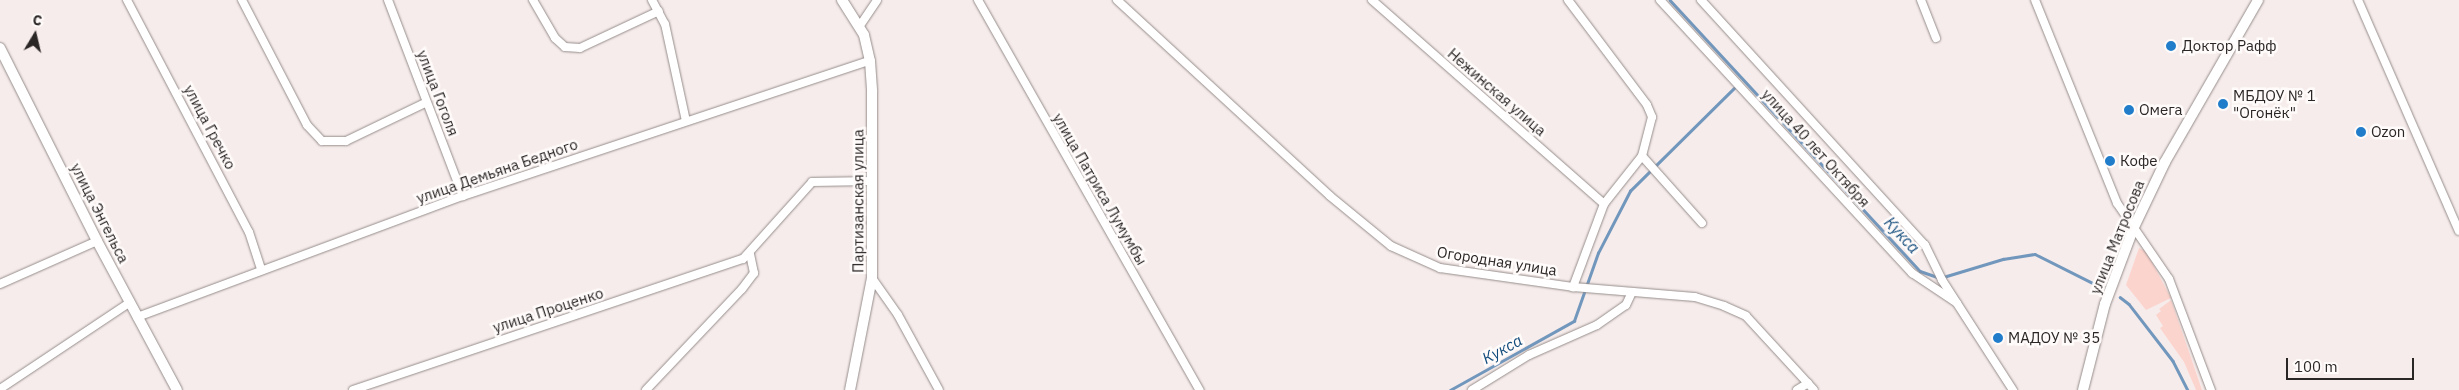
<!DOCTYPE html>
<html>
<head>
<meta charset="utf-8">
<style>
  body { margin:0 }
  #map { position:relative; width:2459px; height:390px; overflow:hidden; background:#f6eceb; font-family:"IBM Plex Sans",sans-serif }
  div>[style] { position:absolute }
  [style*='--x'] { left:calc(var(--x)*1px); top:calc(var(--y)*1px); width:calc(var(--w)*1px); rotate:calc(var(--a)*1deg) }
  .green>* { inset:0; background:#fcd4ce }
  .stream>* { height:2.5px; margin:-1.25px; padding:0 1.25px; transform-origin:1.25px; border-radius:1.25px; background:#7297bd }
  .roads { filter:drop-shadow(0 0 1px #958d8b) drop-shadow(0 0 1px #958d8b) }
  .minor>* { height:8px; margin:-4px; padding:0 4px; transform-origin:4px; border-radius:4px; background:#fff }
  .tertiary>* { height:10px; margin:-5px; padding:0 5px; transform-origin:5px; border-radius:5px; background:#fff }
  .dots>* { width:14px; height:14px; translate:-50% -50%; box-sizing:border-box; border:2px solid #fffbfa; border-radius:50% }
  span { translate:-50% -50%; white-space:nowrap; text-align:center; line-height:1.15; -webkit-text-stroke:5px #fffbfa; paint-order:stroke }
  .poi-label { font-size:15px; color:#2a2626 }
  .left { translate:0 -50%; text-align:left }
  .street-label { font-size:15px; color:#2a2626 }
  .water-label { font-size:16px; color:#114b7c; font-style:italic }
  .north { position:absolute; left:10px; top:10px; width:50px; height:50px; -webkit-text-stroke:4px #fffbfa; paint-order:stroke; rotate:9deg; font-size:14px; font-weight:700; line-height:20px; text-align:center; color:#2a2626 }
  .north::after { content:''; display:block; margin:auto; width:18px; height:22px; background:#2a2626; clip-path:polygon(50% 0,100% 100%,50% 72%,0 100%) }
  .scale { position:absolute; left:2286px; top:358px; width:128px; height:22px; box-sizing:border-box; border:2px solid #2a2626; border-top:0; padding-left:6px; font-size:15px; line-height:18px; white-space:nowrap; color:#2a2626; -webkit-text-stroke:4px #fffbfa; paint-order:stroke }
</style>
</head>
<body>
<div id="map">
  <div class="green">
    <div style="clip-path:polygon(2139px 248px,2146px 251px,2171px 298px,2146px 310px,2126px 285px)"></div>
    <div style="clip-path:polygon(2171px 300px,2188px 349px,2202px 390px,2196px 390px,2184px 362px,2160px 328px,2163px 326px,2156px 315px,2161px 311px,2159px 309px)"></div>
  </div>
  <div class="stream">
    <div style="--x:1670;--y:0;--w:369;--a:47.3"></div>
    <div style="--x:1920;--y:271;--w:21;--a:19"></div>
    <div style="--x:1940;--y:278;--w:66;--a:-16.8"></div>
    <div style="--x:2003;--y:259;--w:32;--a:-9"></div>
    <div style="--x:2035;--y:254;--w:65;--a:26.6"></div>
    <div style="--x:2120;--y:297;--w:11;--a:38"></div>
    <div style="--x:2129;--y:304;--w:72;--a:52.3"></div>
    <div style="--x:2173;--y:361;--w:33;--a:63"></div>
    <div style="--x:1450;--y:390;--w:142;--a:-29.1"></div>
    <div style="--x:1574;--y:321;--w:72;--a:-70.6"></div>
    <div style="--x:1598;--y:253;--w:70;--a:-62.7"></div>
    <div style="--x:1630;--y:191;--w:146;--a:-44.7"></div>
  </div>
  <div class="roads">
    <div class="minor">
      <div style="--x:127;--y:0;--w:262;--a:62.3"></div>
      <div style="--x:249;--y:232;--w:40;--a:72"></div>
      <div style="--x:242;--y:0;--w:141;--a:62.5"></div>
      <div style="--x:307;--y:125;--w:22;--a:47"></div>
      <div style="--x:322;--y:141;--w:24;--a:0"></div>
      <div style="--x:346;--y:141;--w:88;--a:-25.7"></div>
      <div style="--x:388;--y:0;--w:210;--a:69.1"></div>
      <div style="--x:533;--y:0;--w:44;--a:59.9"></div>
      <div style="--x:555;--y:38;--w:13;--a:42"></div>
      <div style="--x:565;--y:47;--w:15;--a:4"></div>
      <div style="--x:580;--y:48;--w:87;--a:-25.1"></div>
      <div style="--x:652;--y:0;--w:27;--a:62"></div>
      <div style="--x:665;--y:24;--w:99;--a:77.8"></div>
      <div style="--x:978;--y:0;--w:449;--a:60.4"></div>
      <div style="--x:1117;--y:0;--w:289;--a:42.6"></div>
      <div style="--x:1330;--y:196;--w:79;--a:39.3"></div>
      <div style="--x:1391;--y:246;--w:54;--a:24.2"></div>
      <div style="--x:1440;--y:268;--w:134;--a:8.1"></div>
      <div style="--x:1573;--y:287;--w:122;--a:4.7"></div>
      <div style="--x:1695;--y:297;--w:30;--a:17"></div>
      <div style="--x:1724;--y:306;--w:24;--a:24"></div>
      <div style="--x:1746;--y:316;--w:100;--a:47.4"></div>
      <div style="--x:1372;--y:0;--w:309;--a:41.3"></div>
      <div style="--x:1568;--y:0;--w:131;--a:53"></div>
      <div style="--x:1647;--y:105;--w:13;--a:67"></div>
      <div style="--x:1652;--y:117;--w:40;--a:104.4"></div>
      <div style="--x:1642;--y:156;--w:61;--a:128.4"></div>
      <div style="--x:1604;--y:204;--w:89;--a:110.5"></div>
      <div style="--x:1660;--y:0;--w:372;--a:47.3"></div>
      <div style="--x:1912;--y:273;--w:54;--a:33.7"></div>
      <div style="--x:1701;--y:0;--w:332;--a:47.6"></div>
      <div style="--x:1925;--y:245;--w:39;--a:64"></div>
      <div style="--x:1942;--y:280;--w:131;--a:57.2"></div>
      <div style="--x:1921;--y:0;--w:41;--a:68.5"></div>
      <div style="--x:2035;--y:0;--w:219;--a:68"></div>
      <div style="--x:2117;--y:203;--w:92;--a:55.6"></div>
      <div style="--x:2169;--y:279;--w:119;--a:69.3"></div>
      <div style="--x:2358;--y:0;--w:252;--a:66.4"></div>
      <div style="--x:859;--y:27;--w:32;--a:-56"></div>
      <div style="--x:1642;--y:156;--w:90;--a:48.2"></div>
      <div style="--x:872;--y:278;--w:45;--a:54.9"></div>
      <div style="--x:898;--y:315;--w:85;--a:61.3"></div>
      <div style="--x:0;--y:284;--w:106;--a:-23.9"></div>
      <div style="--x:137;--y:317;--w:348;--a:-20.4"></div>
      <div style="--x:463;--y:196;--w:429;--a:-18.4"></div>
      <div style="--x:0;--y:389;--w:155;--a:-33.7"></div>
      <div style="--x:353;--y:390;--w:411;--a:-18.6"></div>
      <div style="--x:743;--y:259;--w:103;--a:-48.1"></div>
      <div style="--x:812;--y:182;--w:61;--a:-0.9"></div>
      <div style="--x:646;--y:390;--w:139;--a:-46.5"></div>
      <div style="--x:742;--y:289;--w:20;--a:-53"></div>
      <div style="--x:754;--y:273;--w:19;--a:-102"></div>
      <div style="--x:1472;--y:390;--w:67;--a:-31.6"></div>
      <div style="--x:1529;--y:355;--w:74;--a:-23.8"></div>
      <div style="--x:1597;--y:325;--w:35;--a:-35"></div>
      <div style="--x:1626;--y:305;--w:14;--a:-65"></div>
      <div style="--x:1797;--y:390;--w:13;--a:-32"></div>
    </div>
    <div class="tertiary">
      <div style="--x:842;--y:0;--w:41;--a:57.8"></div>
      <div style="--x:864;--y:35;--w:27;--a:77"></div>
      <div style="--x:870;--y:61;--w:31;--a:86"></div>
      <div style="--x:872;--y:92;--w:186;--a:90"></div>
      <div style="--x:872;--y:278;--w:114;--a:101.1"></div>
      <div style="--x:0;--y:48;--w:216;--a:63.3"></div>
      <div style="--x:97;--y:241;--w:169;--a:61.8"></div>
      <div style="--x:2083;--y:390;--w:89;--a:-75.7"></div>
      <div style="--x:2105;--y:304;--w:82;--a:-69.4"></div>
      <div style="--x:2134;--y:227;--w:72;--a:-64.5"></div>
      <div style="--x:2165;--y:162;--w:187;--a:-60.1"></div>
    </div>
  </div>
  <div class="dots">
    <div style="left:2171px;top:46px;background:#217dca"></div>
    <div style="left:2223px;top:104px;background:#217dca"></div>
    <div style="left:2129px;top:110px;background:#217dca"></div>
    <div style="left:2361px;top:132px;background:#217dca"></div>
    <div style="left:2110px;top:161px;background:#217dca"></div>
    <div style="left:1998px;top:338px;background:#217dca"></div>
  </div>
  <div class="poi-label">
    <span class="left" style="left:2182px;top:46px">Доктор Рафф</span>
    <span class="left" style="left:2233px;top:104px">МБДОУ № 1<br>"Огонёк"</span>
    <span class="left" style="left:2139px;top:110px">Омега</span>
    <span class="left" style="left:2371px;top:132px">Ozon</span>
    <span class="left" style="left:2120px;top:161px">Кофе</span>
    <span class="left" style="left:2008px;top:338px">МАДОУ № 35</span>
  </div>
  <div class="street-label">
    <span style="left:1497px;top:92px;rotate:41deg">Нежинская улица</span>
    <span style="left:438px;top:93px;rotate:69deg">улица Гоголя</span>
    <span style="left:210px;top:127px;rotate:62deg">улица Гречко</span>
    <span style="left:1816px;top:148px;rotate:48deg">улица 40 лет Октября</span>
    <span style="left:497px;top:171px;rotate:-19deg">улица Демьяна Бедного</span>
    <span style="left:1100px;top:189px;rotate:60deg">улица Патриса Лумумбы</span>
    <span style="left:858px;top:201px;rotate:-90deg">Партизанская улица</span>
    <span style="left:100px;top:213px;rotate:63deg">улица Энгельса</span>
    <span style="left:2117px;top:237px;rotate:-68deg">улица Матросова</span>
    <span style="left:1497px;top:261px;rotate:9deg">Огородная улица</span>
    <span style="left:548px;top:310px;rotate:-18deg">улица Проценко</span>
  </div>
  <div class="water-label">
    <span style="left:1902px;top:235px;rotate:47deg">Кукса</span>
    <span style="left:1502px;top:349px;rotate:-29deg">Кукса</span>
  </div>
  <div class="north">С</div>
  <div class="scale">100 m</div>
</div>
</body>
</html>
